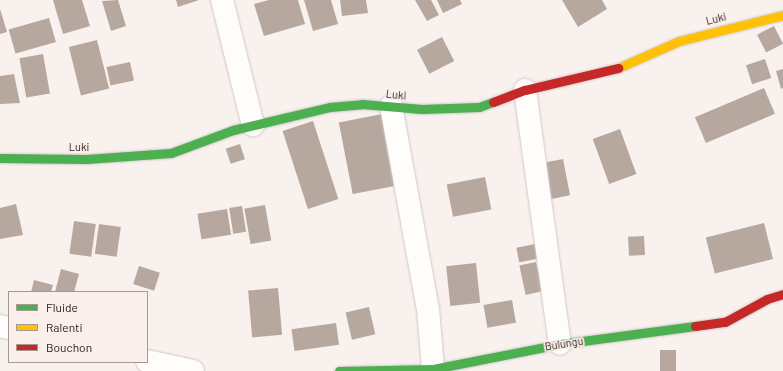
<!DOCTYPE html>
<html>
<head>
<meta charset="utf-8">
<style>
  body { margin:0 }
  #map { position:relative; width:783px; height:371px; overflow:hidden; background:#f8f1ee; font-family:Barlow,sans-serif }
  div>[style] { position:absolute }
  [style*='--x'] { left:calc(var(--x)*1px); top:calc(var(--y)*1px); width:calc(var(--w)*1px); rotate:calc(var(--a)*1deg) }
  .building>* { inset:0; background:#b6a89f; transform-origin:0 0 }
  .roads { filter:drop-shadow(0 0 1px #d2c9c6) drop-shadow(0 0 1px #d2c9c6) }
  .street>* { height:22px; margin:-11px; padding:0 11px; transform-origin:11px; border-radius:11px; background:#fefdfc }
  .fast>* { height:9px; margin:-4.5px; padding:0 4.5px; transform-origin:4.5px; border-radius:4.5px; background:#4caf50 }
  .slow>* { height:9px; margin:-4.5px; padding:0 4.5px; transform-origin:4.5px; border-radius:4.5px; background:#ffc107 }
  .jam>* { height:9px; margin:-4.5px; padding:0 4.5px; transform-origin:4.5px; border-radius:4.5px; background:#c62828 }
  span { translate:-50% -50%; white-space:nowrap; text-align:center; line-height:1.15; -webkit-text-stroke:3.5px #fbefeb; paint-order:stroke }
  .street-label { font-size:11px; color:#231815 }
  .legend { position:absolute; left:8px; top:291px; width:140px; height:72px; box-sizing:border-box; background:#fbefeb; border:1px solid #a59995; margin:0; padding:5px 7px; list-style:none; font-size:12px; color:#231815 }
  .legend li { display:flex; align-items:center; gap:8px; height:20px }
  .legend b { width:20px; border:1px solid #a59995 }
</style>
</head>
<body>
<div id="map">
  <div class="building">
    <div style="clip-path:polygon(53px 0,82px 0,90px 26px,63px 34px)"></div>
    <div style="clip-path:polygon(118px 0,126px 26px,111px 31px,102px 1px)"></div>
    <div style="clip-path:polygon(176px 0,199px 0,178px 7px)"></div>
    <div style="clip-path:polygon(269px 0,298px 0,305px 24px,264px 36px,254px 4px)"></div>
    <div style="clip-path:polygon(304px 0,331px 0,338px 24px,313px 31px)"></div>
    <div style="clip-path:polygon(340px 0,366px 0,368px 13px,342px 16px)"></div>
    <div style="clip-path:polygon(415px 0,431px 0,439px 15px,427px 21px)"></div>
    <div style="clip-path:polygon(437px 0,460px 0,462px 4px,443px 13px)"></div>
    <div style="clip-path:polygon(562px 0,602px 0,607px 9px,578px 27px)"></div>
    <div style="clip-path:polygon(0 9px,7px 32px,0 34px)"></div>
    <div style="left:49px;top:18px;width:25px;height:42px;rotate:74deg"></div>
    <div style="left:774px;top:26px;width:20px;height:19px;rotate:63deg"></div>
    <div style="left:442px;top:37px;width:27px;height:28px;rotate:63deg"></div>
    <div style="left:97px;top:40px;width:50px;height:29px;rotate:76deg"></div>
    <div style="left:43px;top:54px;width:40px;height:24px;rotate:80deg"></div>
    <div style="left:765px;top:59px;width:20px;height:20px;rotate:72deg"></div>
    <div style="left:130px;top:62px;width:19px;height:24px;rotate:78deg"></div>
    <div style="clip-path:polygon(783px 69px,783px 88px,781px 89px,776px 71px)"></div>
    <div style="clip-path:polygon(14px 74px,20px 103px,0 104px,0 76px)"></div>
    <div style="left:764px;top:88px;width:28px;height:75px;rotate:67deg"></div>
    <div style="left:382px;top:114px;width:73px;height:44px;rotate:79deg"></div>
    <div style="left:313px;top:121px;width:82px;height:32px;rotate:72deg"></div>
    <div style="left:620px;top:129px;width:48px;height:29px;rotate:70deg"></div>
    <div style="left:240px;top:144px;width:16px;height:15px;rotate:72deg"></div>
    <div style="left:563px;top:159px;width:37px;height:24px;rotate:79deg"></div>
    <div style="left:485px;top:177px;width:33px;height:39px;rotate:79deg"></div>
    <div style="clip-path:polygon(16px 204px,23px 235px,0 239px,0 208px)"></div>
    <div style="left:265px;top:205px;width:36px;height:21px;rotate:80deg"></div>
    <div style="left:242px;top:206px;width:26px;height:13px;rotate:81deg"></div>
    <div style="left:227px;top:209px;width:26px;height:30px;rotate:81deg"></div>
    <div style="left:74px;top:221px;width:22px;height:33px;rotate:8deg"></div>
    <div style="left:764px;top:223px;width:37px;height:60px;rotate:76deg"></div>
    <div style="left:99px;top:224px;width:22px;height:30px;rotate:8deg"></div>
    <div style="left:644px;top:236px;width:19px;height:16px;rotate:87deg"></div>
    <div style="left:535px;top:244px;width:15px;height:19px;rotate:79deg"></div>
    <div style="left:536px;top:262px;width:30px;height:17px;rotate:78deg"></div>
    <div style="left:476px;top:263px;width:40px;height:30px;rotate:84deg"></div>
    <div style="left:139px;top:266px;width:22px;height:19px;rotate:18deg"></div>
    <div style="clip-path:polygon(61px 269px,79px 274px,74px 292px,55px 292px)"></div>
    <div style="clip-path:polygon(34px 280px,53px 285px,51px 292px,31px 292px)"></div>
    <div style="left:278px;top:288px;width:47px;height:30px;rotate:85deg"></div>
    <div style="left:512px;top:300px;width:23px;height:29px;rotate:80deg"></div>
    <div style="left:369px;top:307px;width:28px;height:24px;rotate:77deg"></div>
    <div style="left:336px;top:323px;width:22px;height:45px;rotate:82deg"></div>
    <div style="left:660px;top:350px;width:16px;height:21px"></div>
  </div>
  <div class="roads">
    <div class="street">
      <div style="--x:222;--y:0;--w:129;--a:76.1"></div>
      <div style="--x:525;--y:90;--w:256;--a:82.2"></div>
      <div style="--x:391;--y:106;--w:206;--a:79.7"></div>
      <div style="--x:428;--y:309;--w:60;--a:85.2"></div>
      <div style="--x:0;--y:326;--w:9;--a:13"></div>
      <div style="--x:147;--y:361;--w:47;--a:12.3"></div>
    </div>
    <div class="fast">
      <div style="--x:0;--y:158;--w:86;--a:0.7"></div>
      <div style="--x:86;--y:159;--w:85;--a:-4"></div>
      <div style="--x:171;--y:153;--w:66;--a:-20.4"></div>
      <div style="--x:233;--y:130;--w:100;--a:-13.3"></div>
      <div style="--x:330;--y:107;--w:32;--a:-5"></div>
      <div style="--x:362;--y:104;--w:60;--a:4.8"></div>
      <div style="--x:422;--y:109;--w:57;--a:-2"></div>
      <div style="--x:479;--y:107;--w:15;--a:-20"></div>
      <div style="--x:339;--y:371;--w:94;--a:-1.2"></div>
      <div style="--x:433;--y:369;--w:129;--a:-11.1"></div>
      <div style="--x:560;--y:344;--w:136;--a:-7.6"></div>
    </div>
    <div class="slow">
      <div style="--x:618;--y:68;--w:67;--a:-23.9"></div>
      <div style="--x:679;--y:41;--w:107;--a:-14"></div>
    </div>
    <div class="jam">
      <div style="--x:493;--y:102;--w:34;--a:-21"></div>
      <div style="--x:525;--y:90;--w:96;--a:-13.3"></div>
      <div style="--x:695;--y:326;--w:30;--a:-8"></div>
      <div style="--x:725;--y:322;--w:48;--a:-28.7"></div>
      <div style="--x:767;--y:299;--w:17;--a:-17"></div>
    </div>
  </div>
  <div class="street-label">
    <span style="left:716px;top:19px;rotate:-14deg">Luki</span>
    <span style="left:396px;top:95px;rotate:6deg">Luki</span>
    <span style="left:79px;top:147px">Luki</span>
    <span style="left:564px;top:344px;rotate:-9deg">Bulungu</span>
  </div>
  <ul class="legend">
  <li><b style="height:5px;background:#4caf50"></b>Fluide</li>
  <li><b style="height:5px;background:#ffc107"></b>Ralenti</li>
  <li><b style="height:5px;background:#c62828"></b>Bouchon</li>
  </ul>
</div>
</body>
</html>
